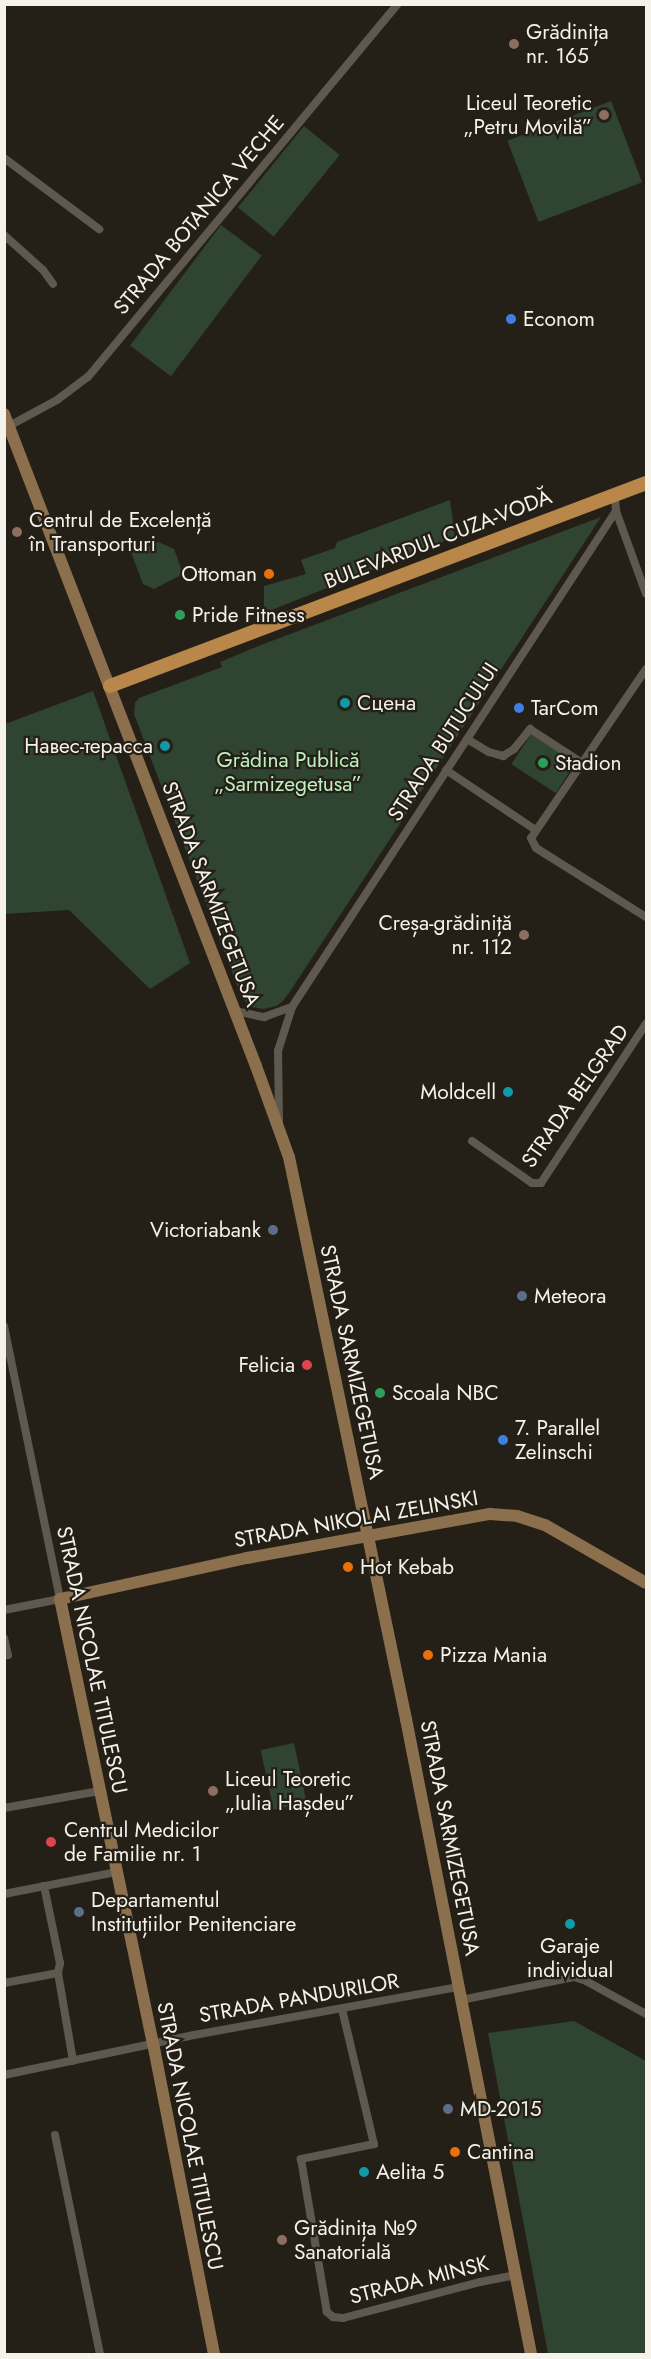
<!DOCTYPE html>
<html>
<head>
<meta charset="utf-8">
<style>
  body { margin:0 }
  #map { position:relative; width:651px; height:2359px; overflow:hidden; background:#252017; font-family:Jost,sans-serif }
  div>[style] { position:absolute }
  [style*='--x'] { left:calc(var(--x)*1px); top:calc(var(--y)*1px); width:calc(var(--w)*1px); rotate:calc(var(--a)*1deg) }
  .green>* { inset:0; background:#2f4431; transform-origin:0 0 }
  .street>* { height:8px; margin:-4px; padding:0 4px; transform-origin:4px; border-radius:4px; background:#5e584e }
  .secondary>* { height:12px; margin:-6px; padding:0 6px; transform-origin:6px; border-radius:6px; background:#8c6f4c }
  .primary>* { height:14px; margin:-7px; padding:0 7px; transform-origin:7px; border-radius:7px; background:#ba874a }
  .dots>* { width:16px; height:16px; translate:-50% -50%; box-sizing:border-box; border:3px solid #252017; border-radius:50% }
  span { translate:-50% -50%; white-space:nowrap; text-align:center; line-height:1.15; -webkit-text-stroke:4.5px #252017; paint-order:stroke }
  .poi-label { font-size:21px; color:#f5f1eb }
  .left { translate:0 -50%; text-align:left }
  .right { translate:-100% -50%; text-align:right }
  .street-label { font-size:21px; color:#f5f1eb }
  .park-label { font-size:21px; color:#bcf0c0 }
  .frame { position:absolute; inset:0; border:6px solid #f5f1eb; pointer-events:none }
</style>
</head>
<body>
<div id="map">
  <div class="green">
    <div style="left:611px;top:101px;width:87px;height:111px;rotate:69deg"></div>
    <div style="left:304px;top:126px;width:46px;height:105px;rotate:39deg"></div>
    <div style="left:221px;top:225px;width:51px;height:151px;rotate:37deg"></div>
    <div style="clip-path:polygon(450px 500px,455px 537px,264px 613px,264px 586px,306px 574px,301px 560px,335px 548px,337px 542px)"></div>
    <div style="clip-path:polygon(601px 517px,291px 990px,282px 1002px,276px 1006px,264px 1009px,251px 1007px,241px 996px,134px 714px,135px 703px,139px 698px,222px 667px,220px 662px,261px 645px)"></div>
    <div style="clip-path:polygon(158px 542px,174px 549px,183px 574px,154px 589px,143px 584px,131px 552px)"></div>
    <div style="clip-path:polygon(93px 691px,190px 963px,150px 989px,69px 910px,5px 914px,5px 724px)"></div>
    <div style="left:531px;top:734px;width:53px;height:36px;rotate:33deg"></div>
    <div style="left:294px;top:1743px;width:61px;height:34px;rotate:78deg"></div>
    <div style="clip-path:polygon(574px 2021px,646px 2061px,646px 2354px,548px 2354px,488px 2033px)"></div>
  </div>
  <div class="street">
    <div style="--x:4;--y:158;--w:119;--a:36.8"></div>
    <div style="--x:4;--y:235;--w:52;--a:41.9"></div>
    <div style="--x:43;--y:270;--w:17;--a:54"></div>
    <div style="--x:9;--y:426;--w:55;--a:-28.4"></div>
    <div style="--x:57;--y:400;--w:39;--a:-37"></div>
    <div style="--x:88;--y:377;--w:485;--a:-50.3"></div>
    <div style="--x:616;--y:511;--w:88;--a:70.1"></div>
    <div style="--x:646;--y:669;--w:204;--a:124.2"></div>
    <div style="--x:531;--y:838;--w:11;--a:63"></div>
    <div style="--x:536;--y:848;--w:130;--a:32.1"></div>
    <div style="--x:467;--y:739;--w:26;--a:31"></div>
    <div style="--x:489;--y:752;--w:15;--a:16"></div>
    <div style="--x:503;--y:756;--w:13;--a:-32"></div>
    <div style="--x:514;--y:749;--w:26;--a:-51"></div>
    <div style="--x:530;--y:729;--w:62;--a:33.2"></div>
    <div style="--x:446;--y:770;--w:106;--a:33.8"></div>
    <div style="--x:235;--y:1011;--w:30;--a:12"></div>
    <div style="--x:264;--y:1017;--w:30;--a:-20"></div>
    <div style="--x:279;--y:1121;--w:70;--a:-90.8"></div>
    <div style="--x:278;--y:1051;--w:46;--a:-72.3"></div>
    <div style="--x:292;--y:1007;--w:592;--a:-56.85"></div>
    <div style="--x:616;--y:511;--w:16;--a:-94"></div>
    <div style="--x:472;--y:1141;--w:73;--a:35"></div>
    <div style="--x:532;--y:1183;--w:9;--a:0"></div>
    <div style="--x:541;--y:1183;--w:191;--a:-56.6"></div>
    <div style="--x:4;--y:1326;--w:279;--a:78.4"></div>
    <div style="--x:60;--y:1599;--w:57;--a:168.9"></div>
    <div style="--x:4;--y:1638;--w:17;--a:77"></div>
    <div style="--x:8;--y:1655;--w:4;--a:166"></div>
    <div style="--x:4;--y:1808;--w:97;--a:-10.1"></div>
    <div style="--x:44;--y:1886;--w:79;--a:78.3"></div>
    <div style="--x:60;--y:1963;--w:10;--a:101"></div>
    <div style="--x:58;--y:1973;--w:89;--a:80.3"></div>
    <div style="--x:4;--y:1894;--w:114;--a:-11.1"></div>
    <div style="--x:4;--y:1983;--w:55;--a:-10.5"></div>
    <div style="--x:461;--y:2000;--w:115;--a:-11.5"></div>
    <div style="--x:574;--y:1977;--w:13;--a:18"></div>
    <div style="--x:586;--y:1981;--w:68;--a:28.8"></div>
    <div style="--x:342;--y:2009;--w:139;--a:76.7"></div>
    <div style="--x:374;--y:2144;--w:75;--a:168.4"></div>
    <div style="--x:301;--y:2159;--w:155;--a:80.4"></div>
    <div style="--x:327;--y:2312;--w:8;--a:40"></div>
    <div style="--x:333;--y:2317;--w:10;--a:6"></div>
    <div style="--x:343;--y:2318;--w:142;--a:-14.7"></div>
    <div style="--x:480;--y:2282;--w:36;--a:-11"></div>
    <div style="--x:4;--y:2075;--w:194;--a:-11.9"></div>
    <div style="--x:194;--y:2035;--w:269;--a:-10.3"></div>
    <div style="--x:55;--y:2135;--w:224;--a:78.4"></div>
  </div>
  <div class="secondary">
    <div style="--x:4;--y:414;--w:699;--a:68.87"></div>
    <div style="--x:256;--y:1066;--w:97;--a:70.1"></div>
    <div style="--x:289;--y:1157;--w:574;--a:78.24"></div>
    <div style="--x:406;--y:1719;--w:647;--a:78.86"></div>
    <div style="--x:214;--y:2354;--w:316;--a:-101.1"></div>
    <div style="--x:153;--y:2044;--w:455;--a:-101.8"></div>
    <div style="--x:60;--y:1599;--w:191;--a:-12.4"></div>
    <div style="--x:247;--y:1558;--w:247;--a:-10.3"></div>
    <div style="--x:490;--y:1514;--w:27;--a:4"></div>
    <div style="--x:517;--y:1516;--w:29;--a:18"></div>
    <div style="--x:545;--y:1525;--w:116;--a:29.9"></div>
  </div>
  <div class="primary">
    <div style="--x:110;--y:686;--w:573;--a:-20.74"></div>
  </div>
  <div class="dots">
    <div style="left:514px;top:44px;background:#8d6e63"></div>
    <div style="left:604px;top:115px;background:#8d6e63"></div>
    <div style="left:511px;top:319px;background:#3f7fe0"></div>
    <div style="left:17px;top:532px;background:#8d6e63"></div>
    <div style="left:269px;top:574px;background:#e8710a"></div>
    <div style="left:180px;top:615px;background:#2e9e5b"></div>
    <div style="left:345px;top:703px;background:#0f9aa8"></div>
    <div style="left:519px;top:708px;background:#3f7fe0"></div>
    <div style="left:165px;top:746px;background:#0f9aa8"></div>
    <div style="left:543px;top:763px;background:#2e9e5b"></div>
    <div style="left:524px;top:935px;background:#8d6e63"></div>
    <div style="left:508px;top:1092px;background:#0f9aa8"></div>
    <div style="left:273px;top:1230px;background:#5c6f8a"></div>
    <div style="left:522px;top:1296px;background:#5c6f8a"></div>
    <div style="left:307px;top:1365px;background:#e0444e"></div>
    <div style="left:380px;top:1393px;background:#2e9e5b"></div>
    <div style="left:503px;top:1440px;background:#3f7fe0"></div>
    <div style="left:348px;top:1567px;background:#e8710a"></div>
    <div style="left:428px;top:1655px;background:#e8710a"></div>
    <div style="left:213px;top:1791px;background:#8d6e63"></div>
    <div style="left:51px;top:1842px;background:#e0444e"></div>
    <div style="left:79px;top:1912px;background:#5c6f8a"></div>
    <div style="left:570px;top:1924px;background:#0f9aa8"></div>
    <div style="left:448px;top:2109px;background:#5c6f8a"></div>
    <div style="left:455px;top:2152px;background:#e8710a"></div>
    <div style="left:364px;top:2172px;background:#0f9aa8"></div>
    <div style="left:282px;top:2240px;background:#8d6e63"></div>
  </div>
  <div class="poi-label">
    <span class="left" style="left:526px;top:44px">Grădinița<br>nr. 165</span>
    <span class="right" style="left:592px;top:115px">Liceul Teoretic<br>„Petru Movilă”</span>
    <span class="left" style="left:523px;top:319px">Econom</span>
    <span class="left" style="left:29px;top:532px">Centrul de Excelență<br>în Transporturi</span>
    <span class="right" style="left:257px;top:574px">Ottoman</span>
    <span class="left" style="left:192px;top:615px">Pride Fitness</span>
    <span class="left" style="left:357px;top:703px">Сцена</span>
    <span class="left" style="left:531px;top:708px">TarCom</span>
    <span class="right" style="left:153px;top:746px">Навес-терасса</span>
    <span class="left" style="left:555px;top:763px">Stadion</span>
    <span class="right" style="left:512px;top:935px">Creșa-grădiniță<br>nr. 112</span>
    <span class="right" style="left:496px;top:1092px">Moldcell</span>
    <span class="right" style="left:261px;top:1230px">Victoriabank</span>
    <span class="left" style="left:534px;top:1296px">Meteora</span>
    <span class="right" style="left:295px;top:1365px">Felicia</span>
    <span class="left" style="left:392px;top:1393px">Scoala NBC</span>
    <span class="left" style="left:515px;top:1440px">7. Parallel<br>Zelinschi</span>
    <span class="left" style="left:360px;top:1567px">Hot Kebab</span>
    <span class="left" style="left:440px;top:1655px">Pizza Mania</span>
    <span class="left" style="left:225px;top:1791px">Liceul Teoretic<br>„Iulia Hașdeu”</span>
    <span class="left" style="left:64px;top:1842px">Centrul Medicilor<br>de Familie nr. 1</span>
    <span class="left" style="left:91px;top:1912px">Departamentul<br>Instituțiilor Penitenciare</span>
    <span style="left:570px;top:1958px">Garaje<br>individual</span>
    <span class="left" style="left:460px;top:2109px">MD-2015</span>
    <span class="left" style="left:467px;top:2152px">Cantina</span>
    <span class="left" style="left:376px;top:2172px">Aelita 5</span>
    <span class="left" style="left:294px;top:2240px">Grădinița №9<br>Sanatorială</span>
  </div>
  <div class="street-label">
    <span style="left:199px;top:215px;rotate:-50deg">STRADA BOTANICA VECHE</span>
    <span style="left:438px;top:539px;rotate:-21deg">BULEVARDUL CUZA-VODĂ</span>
    <span style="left:443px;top:742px;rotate:-57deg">STRADA BUTUCULUI</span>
    <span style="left:211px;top:894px;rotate:69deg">STRADA SARMIZEGETUSA</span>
    <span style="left:575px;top:1096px;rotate:-55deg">STRADA BELGRAD</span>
    <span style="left:352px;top:1362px;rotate:78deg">STRADA SARMIZEGETUSA</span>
    <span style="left:356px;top:1519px;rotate:-10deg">STRADA NIKOLAI ZELINSKI</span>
    <span style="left:92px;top:1660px;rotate:78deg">STRADA NICOLAE TITULESCU</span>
    <span style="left:450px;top:1838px;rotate:79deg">STRADA SARMIZEGETUSA</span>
    <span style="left:299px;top:1998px;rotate:-10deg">STRADA PANDURILOR</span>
    <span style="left:190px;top:2136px;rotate:79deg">STRADA NICOLAE TITULESCU</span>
    <span style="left:419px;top:2280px;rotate:-14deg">STRADA MINSK</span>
  </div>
  <div class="park-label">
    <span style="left:288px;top:772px">Grădina Publică<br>„Sarmizegetusa”</span>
  </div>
  <div class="frame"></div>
</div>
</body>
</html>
